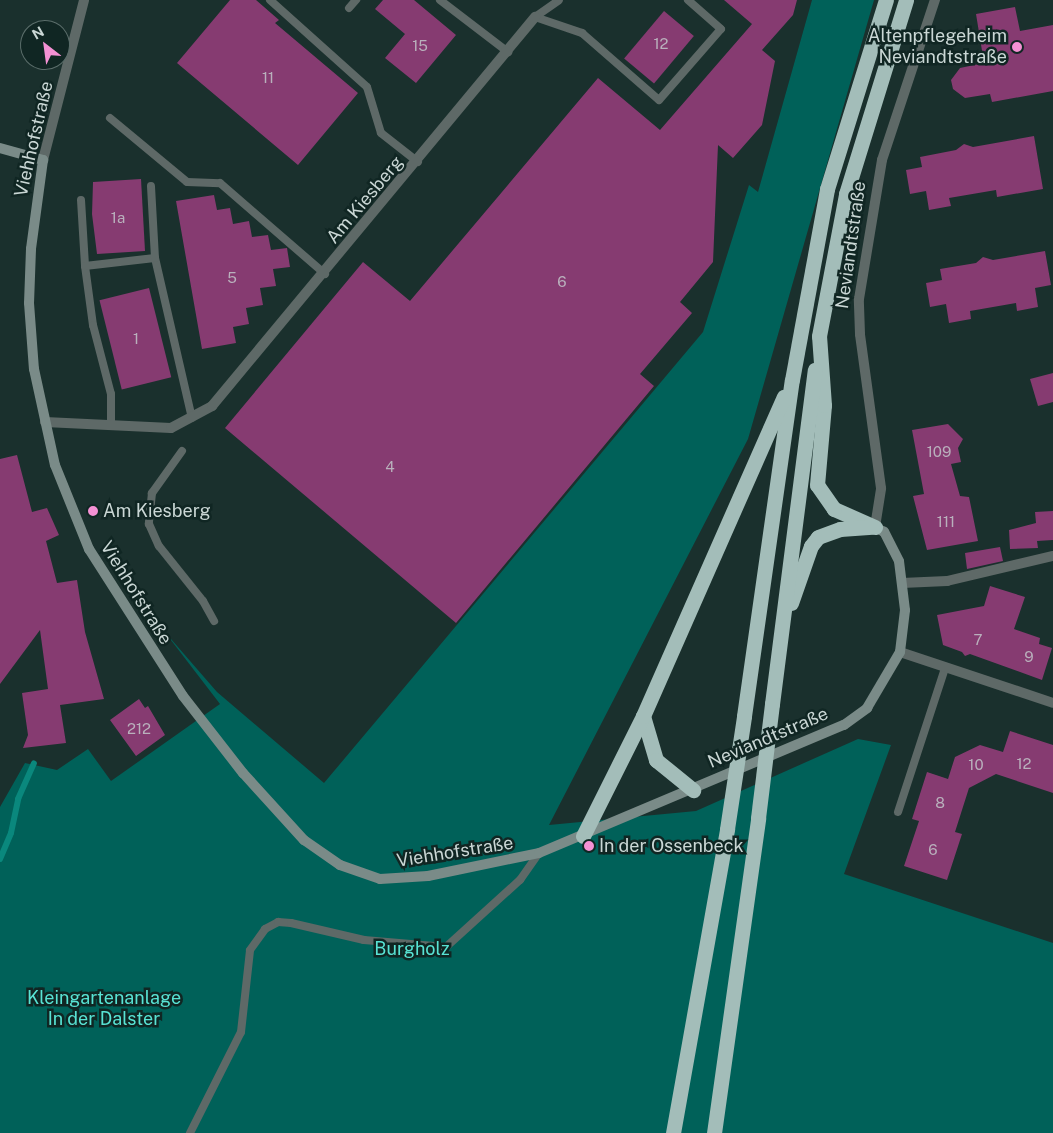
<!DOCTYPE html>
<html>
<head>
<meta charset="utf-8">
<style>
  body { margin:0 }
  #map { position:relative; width:1053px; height:1133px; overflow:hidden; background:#1a302d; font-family:"Public Sans",sans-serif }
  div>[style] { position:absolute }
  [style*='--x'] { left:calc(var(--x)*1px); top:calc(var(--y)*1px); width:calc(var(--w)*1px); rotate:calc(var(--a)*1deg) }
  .green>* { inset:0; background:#006159 }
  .stream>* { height:6px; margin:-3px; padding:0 3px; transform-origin:3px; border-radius:3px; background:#0a887d }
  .building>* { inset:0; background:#863b71; transform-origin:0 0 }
  .lane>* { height:8px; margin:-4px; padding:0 4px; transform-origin:4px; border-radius:4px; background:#5e6967 }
  .street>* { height:10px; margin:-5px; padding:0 5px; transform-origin:5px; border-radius:5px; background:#5e6967 }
  .secondary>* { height:10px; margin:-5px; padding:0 5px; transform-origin:5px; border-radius:5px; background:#7a8b88 }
  .highway>* { height:15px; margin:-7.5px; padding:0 7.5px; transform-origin:7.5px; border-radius:7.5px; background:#a3bdb9 }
  .highway-bridge>* { height:15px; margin:-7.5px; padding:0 7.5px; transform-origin:7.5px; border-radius:7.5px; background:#a3bdb9 }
  .dots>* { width:14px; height:14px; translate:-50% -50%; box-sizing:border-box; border:2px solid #102623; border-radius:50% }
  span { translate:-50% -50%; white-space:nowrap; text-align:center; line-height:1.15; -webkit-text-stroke:5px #102623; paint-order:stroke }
  .number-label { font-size:15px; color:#b9b0bc }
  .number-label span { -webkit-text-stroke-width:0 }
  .poi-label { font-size:18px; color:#cad7d5 }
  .right { translate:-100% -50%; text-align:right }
  .left { translate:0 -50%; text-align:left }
  .street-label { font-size:18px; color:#cad7d5 }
  .park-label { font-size:18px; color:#58e3d4 }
  .north { position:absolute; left:20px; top:20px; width:50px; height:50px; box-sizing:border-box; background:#102623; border:1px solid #5a6d6a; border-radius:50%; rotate:330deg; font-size:14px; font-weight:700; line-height:20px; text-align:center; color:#cad7d5 }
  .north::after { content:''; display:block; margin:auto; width:18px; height:22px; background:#f491d4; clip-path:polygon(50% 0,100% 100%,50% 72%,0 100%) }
</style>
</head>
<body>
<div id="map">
  <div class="green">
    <div style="clip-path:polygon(812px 0,874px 0,748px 439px,549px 825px,696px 811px,858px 739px,891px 745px,844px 874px,1053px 943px,1053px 1133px,0 1133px,0 807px,25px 763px,57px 770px,88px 749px,111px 781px,220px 704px,164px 631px,217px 692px,324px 783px,703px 332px,749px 185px,758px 192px)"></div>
  </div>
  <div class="stream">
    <div style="--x:0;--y:859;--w:28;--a:-67"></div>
    <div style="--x:11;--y:833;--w:35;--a:-78"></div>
    <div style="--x:18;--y:799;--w:39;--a:-66"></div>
  </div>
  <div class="building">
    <div style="clip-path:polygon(230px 0,256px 0,279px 20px,275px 23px,358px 93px,298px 165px,177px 63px)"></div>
    <div style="clip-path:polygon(383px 0,414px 0,456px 35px,416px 83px,385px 58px,405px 34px,375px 9px)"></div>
    <div style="clip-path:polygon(724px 0,797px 0,793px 15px,762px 50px,775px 61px,762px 125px,733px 158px,718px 145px,713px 262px,680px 302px,692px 313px,640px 374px,654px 386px,456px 623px,225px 428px,363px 262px,410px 301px,598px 78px,660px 130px,752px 24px)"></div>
    <div style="clip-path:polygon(1015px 7px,1020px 31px,1053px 25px,1053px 91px,992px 102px,990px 94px,965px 98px,953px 89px,951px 80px,960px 68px,984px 63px,976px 14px)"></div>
    <div style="left:664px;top:11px;width:39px;height:62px;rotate:40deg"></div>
    <div style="clip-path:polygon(1034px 136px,1043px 189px,997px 197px,996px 190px,949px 198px,951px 206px,929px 210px,926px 191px,910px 194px,906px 170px,922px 167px,920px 157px,956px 150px,964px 144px,973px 147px)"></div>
    <div style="clip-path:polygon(141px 179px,145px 251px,97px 254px,92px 214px,93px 182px)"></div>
    <div style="clip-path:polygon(214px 195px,217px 210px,230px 208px,233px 224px,249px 221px,252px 237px,268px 235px,271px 250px,287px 248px,290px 267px,273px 269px,276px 286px,260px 288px,263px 305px,246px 308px,249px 324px,233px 327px,236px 343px,202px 349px,176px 201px)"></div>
    <div style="clip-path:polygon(1045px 251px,1051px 285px,1035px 288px,1038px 307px,1017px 311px,1016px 303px,970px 311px,971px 319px,949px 323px,946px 304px,930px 307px,926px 283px,942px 280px,940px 269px,976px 263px,983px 257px,993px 260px)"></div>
    <div style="left:149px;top:288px;width:92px;height:51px;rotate:76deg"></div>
    <div style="clip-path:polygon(1053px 373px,1053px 402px,1038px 406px,1030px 379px)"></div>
    <div style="clip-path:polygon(948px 424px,963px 439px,958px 448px,961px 462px,951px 464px,960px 496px,969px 497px,978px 541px,927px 550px,913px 496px,924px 494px,912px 430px)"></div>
    <div style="clip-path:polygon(17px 455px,32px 512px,47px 508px,59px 535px,46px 541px,57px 583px,77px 580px,85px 632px,104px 699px,60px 705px,66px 743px,23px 748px,28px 735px,22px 693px,48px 689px,40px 630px,0 684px,0 459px)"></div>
    <div style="clip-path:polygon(1053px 511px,1053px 540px,1037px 541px,1038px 548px,1010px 549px,1009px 530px,1036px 523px,1035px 512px)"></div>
    <div style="clip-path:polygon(1000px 547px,1003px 561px,967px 569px,965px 553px)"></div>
    <div style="clip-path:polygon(990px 586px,1025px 597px,1014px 629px,1040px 638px,1039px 644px,1052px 648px,1042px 680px,970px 654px,965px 656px,962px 652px,943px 645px,937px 615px,984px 606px)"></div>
    <div style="clip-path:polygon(139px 699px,145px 708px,148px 706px,165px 735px,136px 756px,110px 720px)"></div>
    <div style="clip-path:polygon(1010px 731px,1053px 745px,1053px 793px,996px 774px,969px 788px,955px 832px,962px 834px,947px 880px,904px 866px,919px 821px,912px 819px,927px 772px,948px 779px,955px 757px,980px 745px,1003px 752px)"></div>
  </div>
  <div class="lane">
    <div style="--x:270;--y:0;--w:130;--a:41.9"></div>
    <div style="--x:367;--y:87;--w:48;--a:73.1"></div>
    <div style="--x:381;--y:133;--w:47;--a:38.1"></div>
    <div style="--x:440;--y:0;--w:86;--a:37.4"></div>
    <div style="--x:349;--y:8;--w:11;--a:-49"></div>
    <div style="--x:535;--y:17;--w:50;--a:18.8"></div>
    <div style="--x:582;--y:33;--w:102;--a:41"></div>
    <div style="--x:659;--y:100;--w:94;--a:-48.9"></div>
    <div style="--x:721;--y:29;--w:44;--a:-138.7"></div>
    <div style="--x:535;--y:17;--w:29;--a:-35"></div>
    <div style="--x:110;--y:118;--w:100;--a:39.7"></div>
    <div style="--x:187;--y:182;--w:33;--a:2"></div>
    <div style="--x:220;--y:183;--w:139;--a:40.9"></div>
    <div style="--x:81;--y:200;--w:66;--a:86.5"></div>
    <div style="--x:85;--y:266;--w:60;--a:82.3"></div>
    <div style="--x:93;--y:325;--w:71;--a:75.4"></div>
    <div style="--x:111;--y:394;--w:32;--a:90"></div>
    <div style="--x:155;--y:258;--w:164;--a:77"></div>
    <div style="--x:85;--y:266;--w:70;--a:-6.5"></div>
    <div style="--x:155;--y:258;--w:72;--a:-93.2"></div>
    <div style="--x:182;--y:451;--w:52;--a:125.5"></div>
    <div style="--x:152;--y:493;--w:31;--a:96"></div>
    <div style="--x:149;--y:524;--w:24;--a:66"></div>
    <div style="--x:159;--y:546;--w:70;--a:51.3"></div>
    <div style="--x:203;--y:601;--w:23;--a:61"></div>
    <div style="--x:898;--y:812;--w:151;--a:-71.9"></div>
    <div style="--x:190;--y:1133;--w:113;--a:-63.2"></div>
    <div style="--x:241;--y:1032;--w:82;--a:-83.7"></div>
    <div style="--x:250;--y:950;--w:26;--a:-54"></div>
    <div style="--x:265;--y:929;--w:15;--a:-28"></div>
    <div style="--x:278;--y:922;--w:13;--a:4"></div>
    <div style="--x:291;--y:923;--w:75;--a:13.1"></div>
    <div style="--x:364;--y:940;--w:82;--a:4.9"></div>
    <div style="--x:446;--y:947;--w:100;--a:-42.2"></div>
    <div style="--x:520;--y:880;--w:33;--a:-55"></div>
  </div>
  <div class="street">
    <div style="--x:43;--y:160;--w:165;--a:-75.6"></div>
    <div style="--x:45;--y:422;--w:126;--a:2.7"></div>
    <div style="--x:171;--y:428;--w:47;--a:-28.2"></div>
    <div style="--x:212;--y:406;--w:506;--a:-50.3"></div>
    <div style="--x:875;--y:527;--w:39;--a:-81"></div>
    <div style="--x:881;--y:488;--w:155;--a:-97.8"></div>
    <div style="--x:860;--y:334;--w:35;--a:-92"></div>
    <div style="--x:859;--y:299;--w:141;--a:-80.6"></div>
    <div style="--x:882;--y:160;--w:169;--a:-71.7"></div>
    <div style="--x:902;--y:583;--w:45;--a:-2.5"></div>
    <div style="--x:947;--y:581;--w:109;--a:-13.3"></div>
    <div style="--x:900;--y:652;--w:161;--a:18.4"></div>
  </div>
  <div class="secondary">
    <div style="--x:0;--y:148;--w:45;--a:15.6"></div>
    <div style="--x:43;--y:160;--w:90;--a:97.7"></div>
    <div style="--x:31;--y:249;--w:54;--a:92.1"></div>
    <div style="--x:29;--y:303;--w:66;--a:85.7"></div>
    <div style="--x:34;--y:369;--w:98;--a:77.7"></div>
    <div style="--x:55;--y:465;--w:91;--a:68"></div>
    <div style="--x:89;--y:549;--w:174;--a:57.4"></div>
    <div style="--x:183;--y:696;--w:98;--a:52.1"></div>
    <div style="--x:243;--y:773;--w:91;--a:47.7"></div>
    <div style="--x:304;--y:840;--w:44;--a:34.8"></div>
    <div style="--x:340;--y:865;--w:42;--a:19.3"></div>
    <div style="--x:380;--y:879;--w:48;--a:-3.6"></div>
    <div style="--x:428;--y:876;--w:113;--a:-11.7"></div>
    <div style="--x:539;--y:853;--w:331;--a:-22.8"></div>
    <div style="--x:844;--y:725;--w:29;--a:-36"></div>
    <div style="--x:867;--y:708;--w:65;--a:-59.5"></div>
    <div style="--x:900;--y:652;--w:42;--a:-83.2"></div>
    <div style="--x:905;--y:610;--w:49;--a:-97"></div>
    <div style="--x:899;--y:561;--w:33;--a:-117"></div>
    <div style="--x:884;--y:532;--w:10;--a:-151"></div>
  </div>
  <div class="highway">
    <div style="--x:875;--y:527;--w:45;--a:-156.3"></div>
    <div style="--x:834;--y:509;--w:29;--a:-125"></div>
    <div style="--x:817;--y:485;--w:80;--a:-85"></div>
    <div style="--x:824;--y:405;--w:69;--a:-94.1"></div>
    <div style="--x:819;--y:336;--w:145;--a:-79.2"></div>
    <div style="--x:846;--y:194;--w:203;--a:-72.8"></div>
    <div style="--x:791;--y:603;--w:60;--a:-70.7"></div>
    <div style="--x:811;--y:546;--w:11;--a:-52"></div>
    <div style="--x:818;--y:537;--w:23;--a:-20"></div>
    <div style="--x:840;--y:529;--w:32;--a:-4"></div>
    <div style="--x:772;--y:704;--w:337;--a:-82.7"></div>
    <div style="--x:643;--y:716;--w:46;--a:73.5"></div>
    <div style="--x:656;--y:760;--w:48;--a:39"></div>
    <div style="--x:744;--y:716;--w:339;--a:-81.9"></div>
    <div style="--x:792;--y:380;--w:194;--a:-79.6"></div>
    <div style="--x:827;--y:189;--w:198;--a:-72.7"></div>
    <div style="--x:583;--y:836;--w:134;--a:-63.4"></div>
    <div style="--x:643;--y:716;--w:349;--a:-66.2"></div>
    <div style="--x:673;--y:1133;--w:309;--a:-79.9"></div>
    <div style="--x:714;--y:1133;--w:318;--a:-82"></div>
  </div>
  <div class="highway-bridge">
    <div style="--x:758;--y:818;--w:115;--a:-83"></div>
    <div style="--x:727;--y:829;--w:114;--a:-81.4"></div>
  </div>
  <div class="dots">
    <div style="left:1017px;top:47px;background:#f491d4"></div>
    <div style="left:93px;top:511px;background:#f491d4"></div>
    <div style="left:589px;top:846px;background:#f491d4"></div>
  </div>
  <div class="number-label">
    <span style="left:661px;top:44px">12</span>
    <span style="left:420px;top:46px">15</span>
    <span style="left:268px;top:78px">11</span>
    <span style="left:118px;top:218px">1a</span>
    <span style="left:232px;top:278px">5</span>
    <span style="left:562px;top:282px">6</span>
    <span style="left:136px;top:339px">1</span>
    <span style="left:939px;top:452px">109</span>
    <span style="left:390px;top:467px">4</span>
    <span style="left:946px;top:522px">111</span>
    <span style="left:978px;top:640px">7</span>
    <span style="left:1029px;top:657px">9</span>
    <span style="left:139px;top:729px">212</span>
    <span style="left:1024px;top:764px">12</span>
    <span style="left:976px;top:765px">10</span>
    <span style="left:940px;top:803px">8</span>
    <span style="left:933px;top:850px">6</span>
  </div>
  <div class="poi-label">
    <span class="right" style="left:1007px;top:47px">Altenpflegeheim<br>Neviandtstraße</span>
    <span class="left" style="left:103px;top:511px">Am Kiesberg</span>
    <span class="left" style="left:599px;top:846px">In der Ossenbeck</span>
  </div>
  <div class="street-label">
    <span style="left:34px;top:139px;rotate:-77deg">Viehhofstraße</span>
    <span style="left:365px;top:200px;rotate:-50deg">Am Kiesberg</span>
    <span style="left:851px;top:245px;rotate:-82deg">Neviandtstraße</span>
    <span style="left:136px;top:593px;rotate:58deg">Viehhofstraße</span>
    <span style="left:768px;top:738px;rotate:-23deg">Neviandtstraße</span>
    <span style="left:455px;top:852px;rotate:-9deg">Viehhofstraße</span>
  </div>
  <div class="park-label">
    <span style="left:412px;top:949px">Burgholz</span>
    <span style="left:104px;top:1009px">Kleingartenanlage<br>In der Dalster</span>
  </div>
  <div class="north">N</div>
</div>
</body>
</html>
